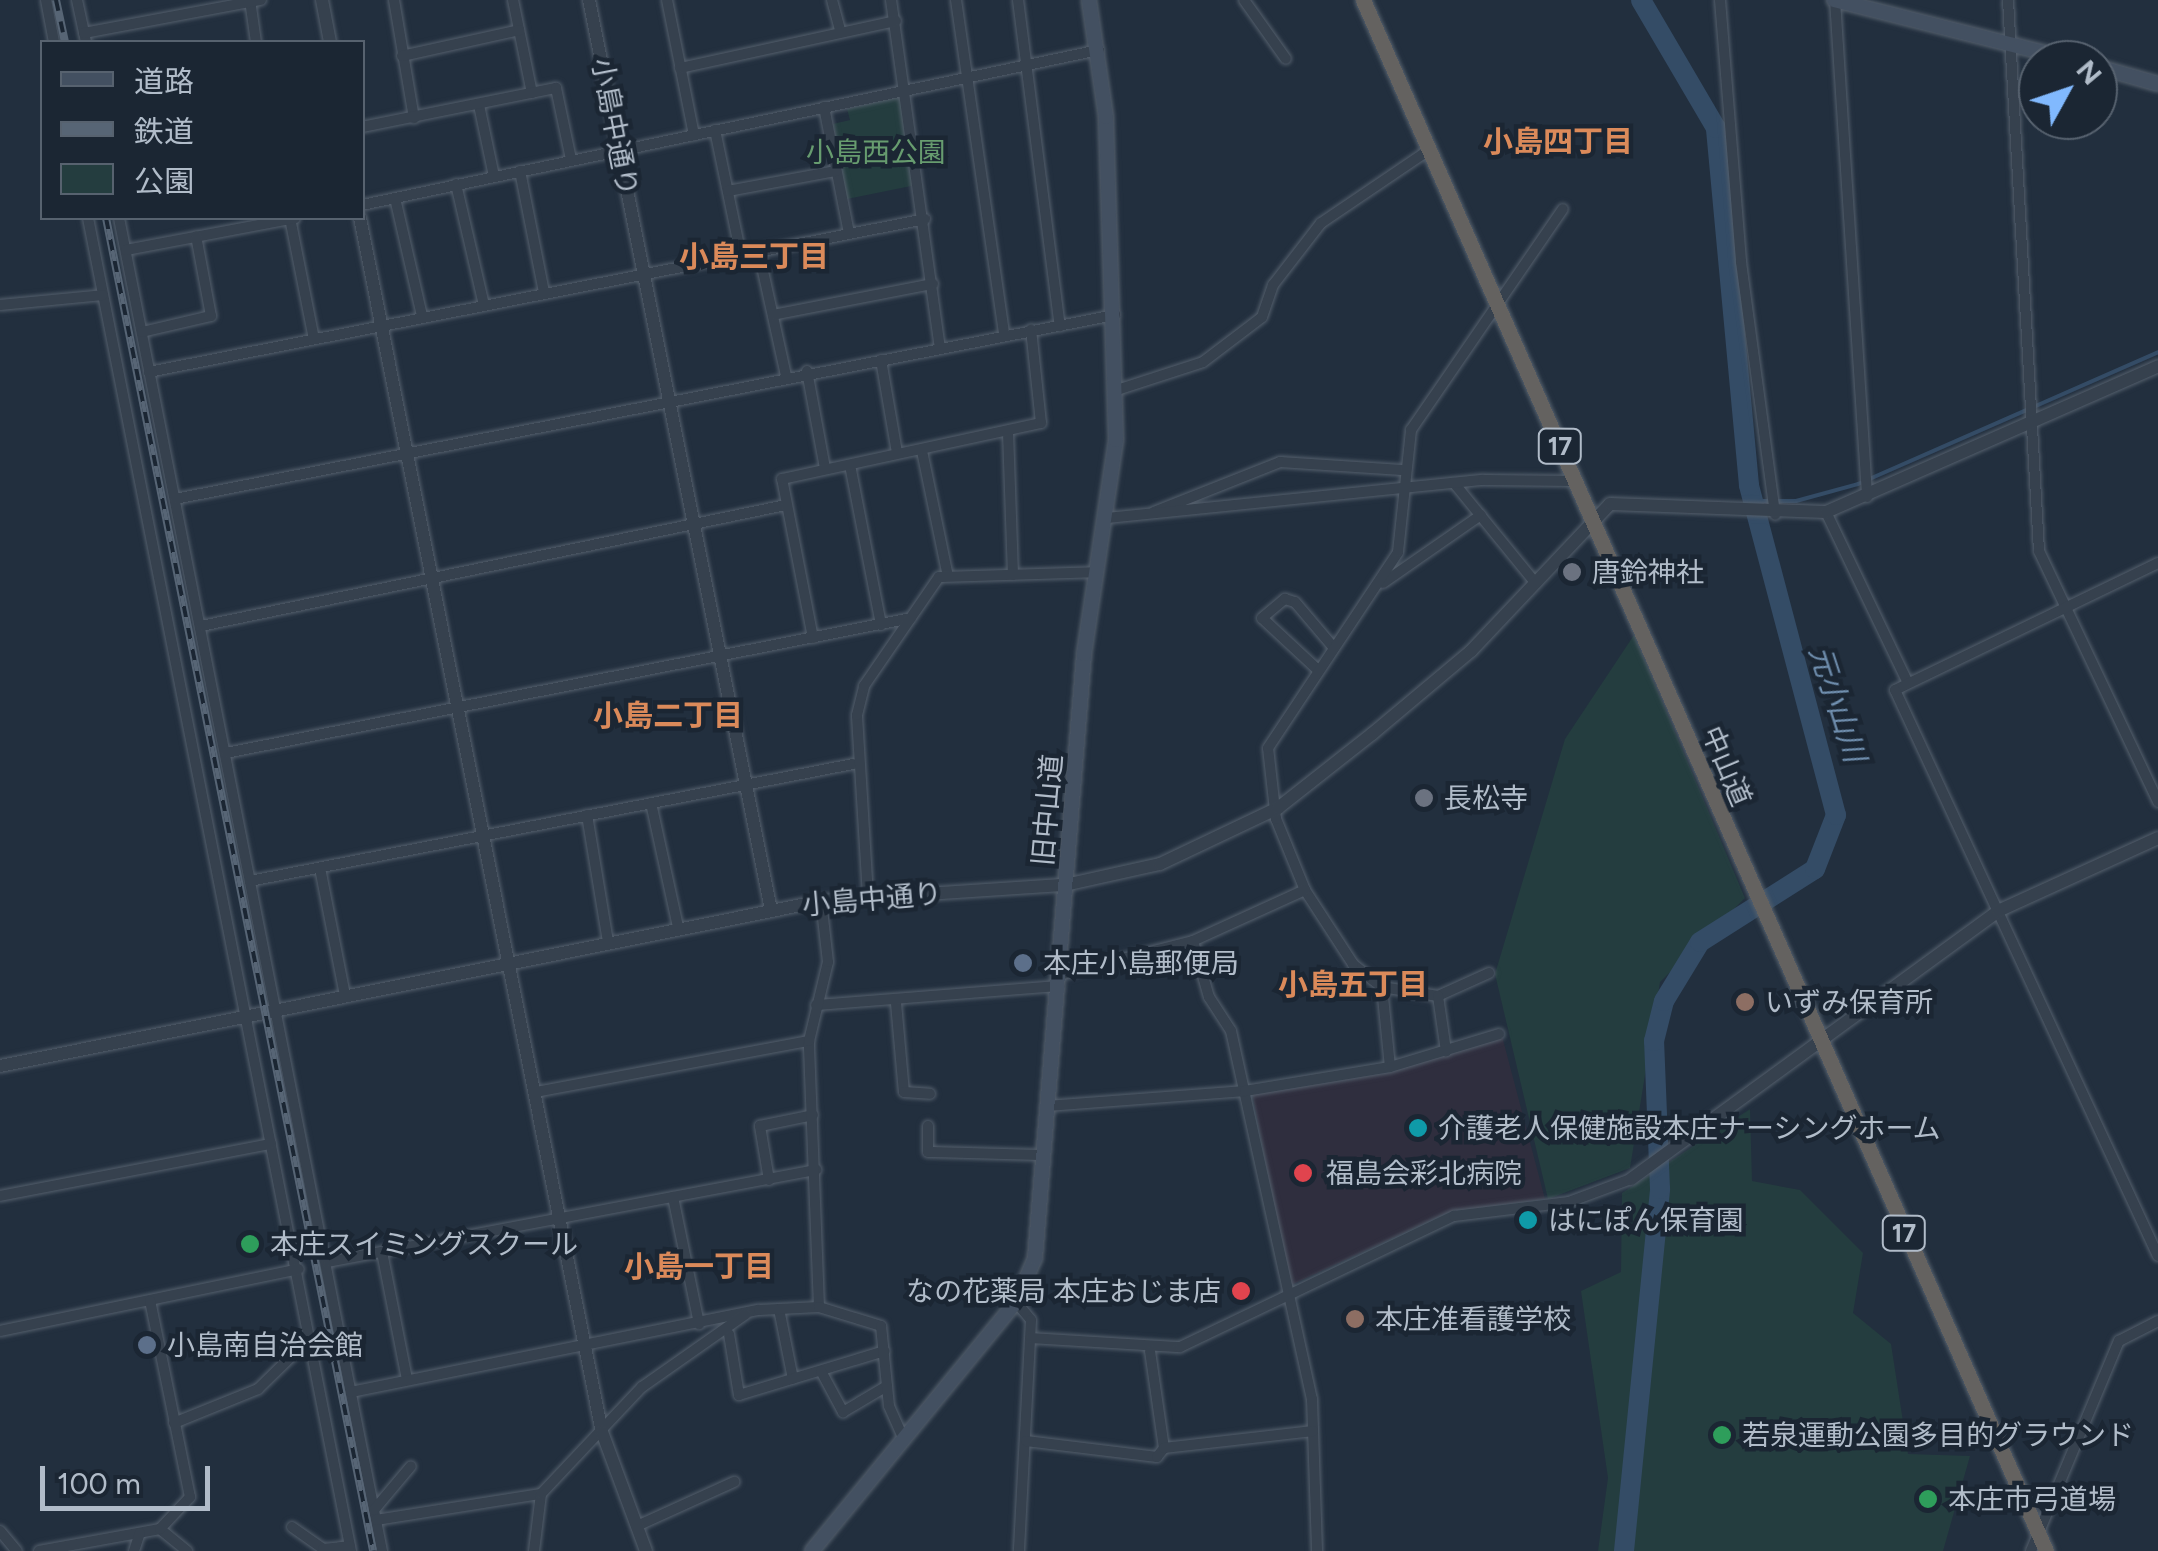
<!DOCTYPE html>
<html>
<head>
<meta charset="utf-8">
<style>
  body { margin:0 }
  #map { position:relative; width:2158px; height:1551px; overflow:hidden; background:#222f3e; font-family:Figtree,"Noto Sans JP",sans-serif }
  div>[style] { position:absolute }
  [style*='--x'] { left:calc(var(--x)*1px); top:calc(var(--y)*1px); width:calc(var(--w)*1px); rotate:calc(var(--a)*1deg) }
  .medical>* { inset:0; background:#2f2e3e }
  .green>* { inset:0; background:#243d3f }
  .stream>* { height:4px; margin:-2px; padding:0 2px; transform-origin:2px; border-radius:2px; background:#344c66 }
  .river>* { height:20px; margin:-10px; padding:0 10px; transform-origin:10px; border-radius:10px; background:#344c66 }
  .roads { filter:drop-shadow(0 0 2px #545f6c) drop-shadow(0 0 2px #545f6c) }
  .minor>* { height:10px; margin:-5px; padding:0 5px; transform-origin:5px; border-radius:5px; background:#36414e }
  .tertiary>* { height:12px; margin:-6px; padding:0 6px; transform-origin:6px; border-radius:6px; background:#36414e }
  .secondary>* { height:14px; margin:-7px; padding:0 7px; transform-origin:7px; border-radius:7px; background:#435061 }
  .trunk>* { height:15px; margin:-7.5px; padding:0 7.5px; transform-origin:7.5px; border-radius:7.5px; background:#646260 }
  .rail>* { height:8px; margin-top:-4px; transform-origin:0; background:repeating-linear-gradient(90deg,#1b2633 0 11px,#576575 0 22px); box-sizing:border-box; border-block:2px solid #576575 }
  .dots>* { width:28px; height:28px; translate:-50% -50%; box-sizing:border-box; border:5px solid #1b2633; border-radius:50% }
  span { translate:-50% -50%; white-space:nowrap; text-align:center; line-height:1.15; -webkit-text-stroke:9px #1b2633; paint-order:stroke }
  .shield-label span { padding:2px 8px; background:#1b2633; border:2px solid; border-radius:8px; -webkit-text-stroke-width:0 }
  .shield-label { font-size:25px; color:#b1bcc9; font-weight:700 }
  .street-label { font-size:28px; color:#b1bcc9 }
  .park-label { font-size:28px; color:#679c6f }
  .poi-label { font-size:28px; color:#b1bcc9 }
  .left { translate:0 -50%; text-align:left }
  .right { translate:-100% -50%; text-align:right }
  .neighbourhood-label { font-size:30px; color:#db8a5a; font-weight:700 }
  .water-label { font-size:30px; color:#708faf; font-style:italic }
  .legend { position:absolute; left:40px; top:40px; width:325px; height:180px; box-sizing:border-box; background:#1b2633; border:2px solid #57626f; margin:0; padding:12px 18px; list-style:none; font-size:30px; color:#b1bcc9 }
  .legend li { display:flex; align-items:center; gap:20px; height:50px }
  .legend b { width:50px; border:2px solid #57626f }
  .north { position:absolute; left:2018px; top:40px; width:100px; height:100px; box-sizing:border-box; background:#1b2633; border:2px solid #57626f; border-radius:50%; rotate:50deg; font-size:28px; font-weight:700; line-height:40px; text-align:center; color:#b1bcc9 }
  .north::after { content:''; display:block; margin:auto; width:35px; height:45px; background:#81b9fe; clip-path:polygon(50% 0,100% 100%,50% 72%,0 100%) }
  .scale { position:absolute; left:40px; top:1466px; width:170px; height:45px; box-sizing:border-box; border:5px solid #b1bcc9; border-top:0; padding-left:12px; font-size:30px; line-height:35px; white-space:nowrap; color:#b1bcc9; -webkit-text-stroke:8px #1b2633; paint-order:stroke }
</style>
</head>
<body>
<div id="map">
  <div class="medical">
    <div style="clip-path:polygon(1502px 1036px,1545px 1199px,1449px 1212px,1289px 1286px,1252px 1092px,1384px 1073px)"></div>
  </div>
  <div class="green">
    <div style="clip-path:polygon(902px 96px,916px 185px,847px 199px,833px 124px,850px 120px,847px 109px)"></div>
    <div style="clip-path:polygon(1634px 635px,1745px 898px,1660px 982px,1630px 1168px,1548px 1199px,1495px 974px,1565px 739px)"></div>
    <div style="clip-path:polygon(1750px 1109px,1752px 1181px,1800px 1190px,1863px 1253px,1853px 1313px,1891px 1344px,1908px 1454px,1970px 1456px,1943px 1551px,1598px 1551px,1608px 1478px,1581px 1291px,1621px 1272px,1622px 1193px)"></div>
  </div>
  <div class="stream">
    <div style="--x:1752;--y:501;--w:44;--a:0"></div>
    <div style="--x:1796;--y:501;--w:64;--a:-15.3"></div>
    <div style="--x:1858;--y:484;--w:328;--a:-23.7"></div>
  </div>
  <div class="river">
    <div style="--x:1624;--y:1551;--w:364;--a:-84.3"></div>
    <div style="--x:1660;--y:1189;--w:148;--a:-92.3"></div>
    <div style="--x:1654;--y:1041;--w:41;--a:-76"></div>
    <div style="--x:1664;--y:1001;--w:69;--a:-58.6"></div>
    <div style="--x:1700;--y:942;--w:136;--a:-32.4"></div>
    <div style="--x:1815;--y:869;--w:58;--a:-68.7"></div>
    <div style="--x:1836;--y:815;--w:341;--a:-104.8"></div>
    <div style="--x:1749;--y:485;--w:359;--a:-95.3"></div>
    <div style="--x:1716;--y:128;--w:148;--a:-120.4"></div>
  </div>
  <div class="roads">
    <div class="minor">
      <div style="--x:46;--y:0;--w:43;--a:79.2"></div>
      <div style="--x:77;--y:0;--w:43;--a:77.9"></div>
      <div style="--x:250;--y:0;--w:42;--a:81.9"></div>
      <div style="--x:394;--y:0;--w:120;--a:80.4"></div>
      <div style="--x:513;--y:0;--w:95;--a:78.5"></div>
      <div style="--x:667;--y:0;--w:138;--a:78.7"></div>
      <div style="--x:832;--y:0;--w:31;--a:75"></div>
      <div style="--x:891;--y:0;--w:350;--a:82"></div>
      <div style="--x:956;--y:0;--w:337;--a:81.8"></div>
      <div style="--x:1018;--y:0;--w:329;--a:82.7"></div>
      <div style="--x:1244;--y:0;--w:72;--a:54.6"></div>
      <div style="--x:1720;--y:0;--w:263;--a:85.4"></div>
      <div style="--x:1741;--y:262;--w:255;--a:82.3"></div>
      <div style="--x:1835;--y:0;--w:498;--a:86.3"></div>
      <div style="--x:2008;--y:0;--w:552;--a:86.78"></div>
      <div style="--x:2039;--y:551;--w:278;--a:64.6"></div>
      <div style="--x:84;--y:33;--w:180;--a:-10.6"></div>
      <div style="--x:402;--y:56;--w:120;--a:-12.5"></div>
      <div style="--x:680;--y:68;--w:221;--a:-12.3"></div>
      <div style="--x:479;--y:105;--w:73;--a:78.1"></div>
      <div style="--x:824;--y:107;--w:128;--a:78.8"></div>
      <div style="--x:362;--y:127;--w:198;--a:-11.4"></div>
      <div style="--x:556;--y:88;--w:73;--a:78.1"></div>
      <div style="--x:715;--y:130;--w:128;--a:78.3"></div>
      <div style="--x:520;--y:171;--w:123;--a:78.8"></div>
      <div style="--x:456;--y:184;--w:120;--a:77"></div>
      <div style="--x:728;--y:191;--w:110;--a:-10.5"></div>
      <div style="--x:395;--y:198;--w:121;--a:77.1"></div>
      <div style="--x:362;--y:205;--w:753;--a:-11.88"></div>
      <div style="--x:88;--y:218;--w:1359;--a:78.84"></div>
      <div style="--x:119;--y:218;--w:1359;--a:78.84"></div>
      <div style="--x:290;--y:218;--w:123;--a:78.8"></div>
      <div style="--x:126;--y:250;--w:172;--a:-10.7"></div>
      <div style="--x:759;--y:253;--w:126;--a:77.6"></div>
      <div style="--x:0;--y:305;--w:103;--a:-5.5"></div>
      <div style="--x:773;--y:315;--w:163;--a:-11"></div>
      <div style="--x:142;--y:332;--w:71;--a:-13.1"></div>
      <div style="--x:211;--y:316;--w:81;--a:-100.6"></div>
      <div style="--x:881;--y:360;--w:94;--a:80.2"></div>
      <div style="--x:807;--y:371;--w:99;--a:79.5"></div>
      <div style="--x:149;--y:372;--w:791;--a:-11.15"></div>
      <div style="--x:1117;--y:390;--w:90;--a:-18"></div>
      <div style="--x:1203;--y:362;--w:74;--a:-37.3"></div>
      <div style="--x:1262;--y:317;--w:34;--a:-71"></div>
      <div style="--x:1273;--y:285;--w:78;--a:-52.3"></div>
      <div style="--x:1321;--y:223;--w:130;--a:-34.1"></div>
      <div style="--x:1008;--y:432;--w:143;--a:88"></div>
      <div style="--x:922;--y:451;--w:124;--a:78.3"></div>
      <div style="--x:850;--y:465;--w:163;--a:79"></div>
      <div style="--x:1454;--y:483;--w:127;--a:50.8"></div>
      <div style="--x:175;--y:499;--w:958;--a:-11.08"></div>
      <div style="--x:1154;--y:512;--w:136;--a:-21.6"></div>
      <div style="--x:1280;--y:462;--w:122;--a:3.8"></div>
      <div style="--x:1826;--y:512;--w:187;--a:64.4"></div>
      <div style="--x:1107;--y:518;--w:378;--a:-5.8"></div>
      <div style="--x:1483;--y:480;--w:92;--a:0.6"></div>
      <div style="--x:2158;--y:563;--w:292;--a:154.2"></div>
      <div style="--x:1895;--y:690;--w:624;--a:65.08"></div>
      <div style="--x:1383;--y:583;--w:119;--a:-34.8"></div>
      <div style="--x:201;--y:626;--w:597;--a:-11.69"></div>
      <div style="--x:813;--y:638;--w:162;--a:-101"></div>
      <div style="--x:782;--y:479;--w:265;--a:-12.2"></div>
      <div style="--x:1041;--y:423;--w:94;--a:-96.1"></div>
      <div style="--x:1318;--y:670;--w:76;--a:-137.1"></div>
      <div style="--x:1262;--y:618;--w:30;--a:-40"></div>
      <div style="--x:1285;--y:599;--w:10;--a:17"></div>
      <div style="--x:1295;--y:602;--w:60;--a:49.7"></div>
      <div style="--x:226;--y:753;--w:698;--a:-11.15"></div>
      <div style="--x:651;--y:803;--w:127;--a:77.7"></div>
      <div style="--x:587;--y:815;--w:129;--a:80.6"></div>
      <div style="--x:320;--y:868;--w:129;--a:78.9"></div>
      <div style="--x:250;--y:881;--w:614;--a:-10.98"></div>
      <div style="--x:868;--y:896;--w:181;--a:-93.5"></div>
      <div style="--x:857;--y:715;--w:30;--a:-76"></div>
      <div style="--x:864;--y:686;--w:132;--a:-55.5"></div>
      <div style="--x:939;--y:577;--w:158;--a:-1.8"></div>
      <div style="--x:1193;--y:941;--w:58;--a:74.1"></div>
      <div style="--x:1209;--y:997;--w:40;--a:57.1"></div>
      <div style="--x:1231;--y:1031;--w:377;--a:77.6"></div>
      <div style="--x:1312;--y:1399;--w:152;--a:88.1"></div>
      <div style="--x:1489;--y:973;--w:56;--a:155.7"></div>
      <div style="--x:1438;--y:996;--w:57;--a:-170.9"></div>
      <div style="--x:1382;--y:987;--w:37;--a:-142"></div>
      <div style="--x:1353;--y:964;--w:88;--a:-123"></div>
      <div style="--x:1305;--y:890;--w:77;--a:-112.2"></div>
      <div style="--x:1276;--y:819;--w:71;--a:-96.4"></div>
      <div style="--x:1268;--y:748;--w:235;--a:-56.4"></div>
      <div style="--x:1398;--y:552;--w:123;--a:-83.9"></div>
      <div style="--x:1411;--y:430;--w:268;--a:-55.5"></div>
      <div style="--x:1059;--y:975;--w:138;--a:-14.2"></div>
      <div style="--x:1193;--y:941;--w:123;--a:-24.5"></div>
      <div style="--x:1382;--y:987;--w:80;--a:84.3"></div>
      <div style="--x:1438;--y:996;--w:56;--a:81.7"></div>
      <div style="--x:896;--y:1003;--w:89;--a:84.9"></div>
      <div style="--x:904;--y:1092;--w:26;--a:4"></div>
      <div style="--x:816;--y:1005;--w:244;--a:-4.5"></div>
      <div style="--x:536;--y:1092;--w:278;--a:-10.6"></div>
      <div style="--x:1047;--y:1106;--w:199;--a:-4.3"></div>
      <div style="--x:1245;--y:1091;--w:147;--a:-9.4"></div>
      <div style="--x:1390;--y:1067;--w:114;--a:-16.8"></div>
      <div style="--x:928;--y:1126;--w:26;--a:90"></div>
      <div style="--x:928;--y:1152;--w:116;--a:1.5"></div>
      <div style="--x:769;--y:1180;--w:55;--a:-99.5"></div>
      <div style="--x:760;--y:1126;--w:54;--a:-11.7"></div>
      <div style="--x:0;--y:1196;--w:276;--a:-10.9"></div>
      <div style="--x:673;--y:1197;--w:130;--a:78.4"></div>
      <div style="--x:382;--y:1252;--w:130;--a:78.9"></div>
      <div style="--x:328;--y:1262;--w:497;--a:-10.7"></div>
      <div style="--x:1016;--y:1302;--w:23;--a:50"></div>
      <div style="--x:1031;--y:1320;--w:231;--a:93"></div>
      <div style="--x:819;--y:1307;--w:266;--a:-92.2"></div>
      <div style="--x:809;--y:1041;--w:81;--a:-76.5"></div>
      <div style="--x:828;--y:962;--w:61;--a:-96.5"></div>
      <div style="--x:779;--y:1309;--w:71;--a:78.7"></div>
      <div style="--x:0;--y:1331;--w:305;--a:-11.7"></div>
      <div style="--x:729;--y:1334;--w:62;--a:80.7"></div>
      <div style="--x:739;--y:1395;--w:152;--a:-16.8"></div>
      <div style="--x:1031;--y:1338;--w:149;--a:3.5"></div>
      <div style="--x:1180;--y:1347;--w:304;--a:-25.6"></div>
      <div style="--x:1454;--y:1216;--w:116;--a:-6.9"></div>
      <div style="--x:1569;--y:1202;--w:66;--a:-20.4"></div>
      <div style="--x:1150;--y:1351;--w:98;--a:81.8"></div>
      <div style="--x:821;--y:1371;--w:47;--a:61.8"></div>
      <div style="--x:843;--y:1412;--w:51;--a:-30.6"></div>
      <div style="--x:351;--y:1392;--w:416;--a:-11.4"></div>
      <div style="--x:759;--y:1310;--w:60;--a:-2.9"></div>
      <div style="--x:819;--y:1307;--w:65;--a:17"></div>
      <div style="--x:881;--y:1326;--w:80;--a:84.3"></div>
      <div style="--x:889;--y:1406;--w:36;--a:66"></div>
      <div style="--x:174;--y:1423;--w:91;--a:-22"></div>
      <div style="--x:258;--y:1389;--w:71;--a:-44.4"></div>
      <div style="--x:1026;--y:1441;--w:132;--a:7"></div>
      <div style="--x:1157;--y:1457;--w:11;--a:-52"></div>
      <div style="--x:1164;--y:1448;--w:150;--a:-6.5"></div>
      <div style="--x:374;--y:1510;--w:57;--a:-49.9"></div>
      <div style="--x:376;--y:1520;--w:167;--a:-9"></div>
      <div style="--x:637;--y:1526;--w:107;--a:-24.4"></div>
      <div style="--x:292;--y:1527;--w:38;--a:35"></div>
      <div style="--x:323;--y:1549;--w:27;--a:-6"></div>
      <div style="--x:160;--y:1529;--w:35;--a:39"></div>
      <div style="--x:0;--y:1531;--w:26;--a:50"></div>
      <div style="--x:39;--y:1551;--w:123;--a:-10.3"></div>
      <div style="--x:160;--y:1529;--w:44;--a:-46.8"></div>
      <div style="--x:190;--y:1497;--w:200;--a:-101.5"></div>
      <div style="--x:134;--y:1551;--w:19;--a:-72"></div>
      <div style="--x:534;--y:1551;--w:57;--a:-83"></div>
      <div style="--x:541;--y:1494;--w:147;--a:-46.7"></div>
      <div style="--x:642;--y:1387;--w:127;--a:-35.1"></div>
      <div style="--x:2031;--y:1551;--w:228;--a:-67.3"></div>
      <div style="--x:2119;--y:1341;--w:44;--a:-27.1"></div>
    </div>
    <div class="tertiary">
      <div style="--x:322;--y:0;--w:43;--a:79.2"></div>
      <div style="--x:589;--y:0;--w:928;--a:78.69"></div>
      <div style="--x:360;--y:218;--w:1238;--a:78.73"></div>
      <div style="--x:602;--y:1432;--w:127;--a:69.7"></div>
      <div style="--x:0;--y:1066;--w:837;--a:-11.36"></div>
      <div style="--x:821;--y:901;--w:245;--a:-3.8"></div>
      <div style="--x:1065;--y:885;--w:97;--a:-12.5"></div>
      <div style="--x:1160;--y:864;--w:131;--a:-25.4"></div>
      <div style="--x:1278;--y:808;--w:120;--a:-38.2"></div>
      <div style="--x:1372;--y:734;--w:129;--a:-40"></div>
      <div style="--x:1471;--y:651;--w:202;--a:-46.6"></div>
      <div style="--x:1610;--y:504;--w:216;--a:2.1"></div>
      <div style="--x:1826;--y:512;--w:363;--a:-23.7"></div>
      <div style="--x:1631;--y:1179;--w:454;--a:-36.1"></div>
      <div style="--x:1998;--y:911;--w:176;--a:-24.5"></div>
    </div>
    <div class="secondary">
      <div style="--x:1834;--y:0;--w:245;--a:14.1"></div>
      <div style="--x:2098;--y:67;--w:62;--a:15.8"></div>
      <div style="--x:812;--y:1551;--w:322;--a:-50.7"></div>
      <div style="--x:1016;--y:1302;--w:48;--a:-66.6"></div>
      <div style="--x:1035;--y:1258;--w:606;--a:-85.36"></div>
      <div style="--x:1084;--y:654;--w:216;--a:-81.5"></div>
      <div style="--x:1116;--y:440;--w:323;--a:-91.8"></div>
      <div style="--x:1106;--y:117;--w:118;--a:-98.3"></div>
    </div>
    <div class="trunk">
      <div style="--x:1363;--y:0;--w:1695;--a:66.23"></div>
    </div>
  </div>
  <div class="rail">
    <div style="--x:56;--y:0;--w:43;--a:77.9"></div>
    <div style="--x:106;--y:218;--w:1359;--a:78.67"></div>
  </div>
  <div class="dots">
    <div style="left:1572px;top:572px;background:#6b7280"></div>
    <div style="left:1424px;top:798px;background:#6b7280"></div>
    <div style="left:1023px;top:963px;background:#5c6f8a"></div>
    <div style="left:1745px;top:1002px;background:#8d6e63"></div>
    <div style="left:1418px;top:1128px;background:#0f9aa8"></div>
    <div style="left:1303px;top:1173px;background:#e0444e"></div>
    <div style="left:1528px;top:1220px;background:#0f9aa8"></div>
    <div style="left:250px;top:1244px;background:#2e9e5b"></div>
    <div style="left:1241px;top:1291px;background:#e0444e"></div>
    <div style="left:1355px;top:1319px;background:#8d6e63"></div>
    <div style="left:147px;top:1345px;background:#5c6f8a"></div>
    <div style="left:1722px;top:1435px;background:#2e9e5b"></div>
    <div style="left:1928px;top:1499px;background:#2e9e5b"></div>
  </div>
  <div class="shield-label">
    <span style="left:1560px;top:446px">17</span>
    <span style="left:1904px;top:1233px">17</span>
  </div>
  <div class="street-label">
    <span style="left:615px;top:127px;rotate:79deg">小島中通り</span>
    <span style="left:1727px;top:766px;rotate:67deg">中山道</span>
    <span style="left:1047px;top:810px;rotate:-85deg">旧中山道</span>
    <span style="left:872px;top:899px;rotate:-5deg">小島中通り</span>
  </div>
  <div class="park-label">
    <span style="left:876px;top:152px">小島西公園</span>
  </div>
  <div class="poi-label">
    <span class="left" style="left:1592px;top:572px">唐鈴神社</span>
    <span class="left" style="left:1444px;top:798px">長松寺</span>
    <span class="left" style="left:1043px;top:963px">本庄小島郵便局</span>
    <span class="left" style="left:1765px;top:1002px">いずみ保育所</span>
    <span class="left" style="left:1438px;top:1128px">介護老人保健施設本庄ナーシングホーム</span>
    <span class="left" style="left:1326px;top:1173px">福島会彩北病院</span>
    <span class="left" style="left:1548px;top:1220px">はにぽん保育園</span>
    <span class="left" style="left:270px;top:1244px">本庄スイミングスクール</span>
    <span class="right" style="left:1221px;top:1291px">なの花薬局 本庄おじま店</span>
    <span class="left" style="left:1375px;top:1319px">本庄准看護学校</span>
    <span class="left" style="left:167px;top:1345px">小島南自治会館</span>
    <span class="left" style="left:1742px;top:1435px">若泉運動公園多目的グラウンド</span>
    <span class="left" style="left:1948px;top:1499px">本庄市弓道場</span>
  </div>
  <div class="neighbourhood-label">
    <span style="left:1558px;top:142px">小島四丁目</span>
    <span style="left:754px;top:257px">小島三丁目</span>
    <span style="left:668px;top:716px">小島二丁目</span>
    <span style="left:1353px;top:985px">小島五丁目</span>
    <span style="left:699px;top:1267px">小島一丁目</span>
  </div>
  <div class="water-label">
    <span style="left:1837px;top:704px;rotate:72deg">元小山川</span>
  </div>
  <ul class="legend">
  <li><b style="height:12px;background:#435061"></b>道路</li>
  <li><b style="height:12px;background:#576575"></b>鉄道</li>
  <li><b style="height:28px;background:#243d3f"></b>公園</li>
  </ul>
  <div class="north">N</div>
  <div class="scale">100 m</div>
</div>
</body>
</html>
